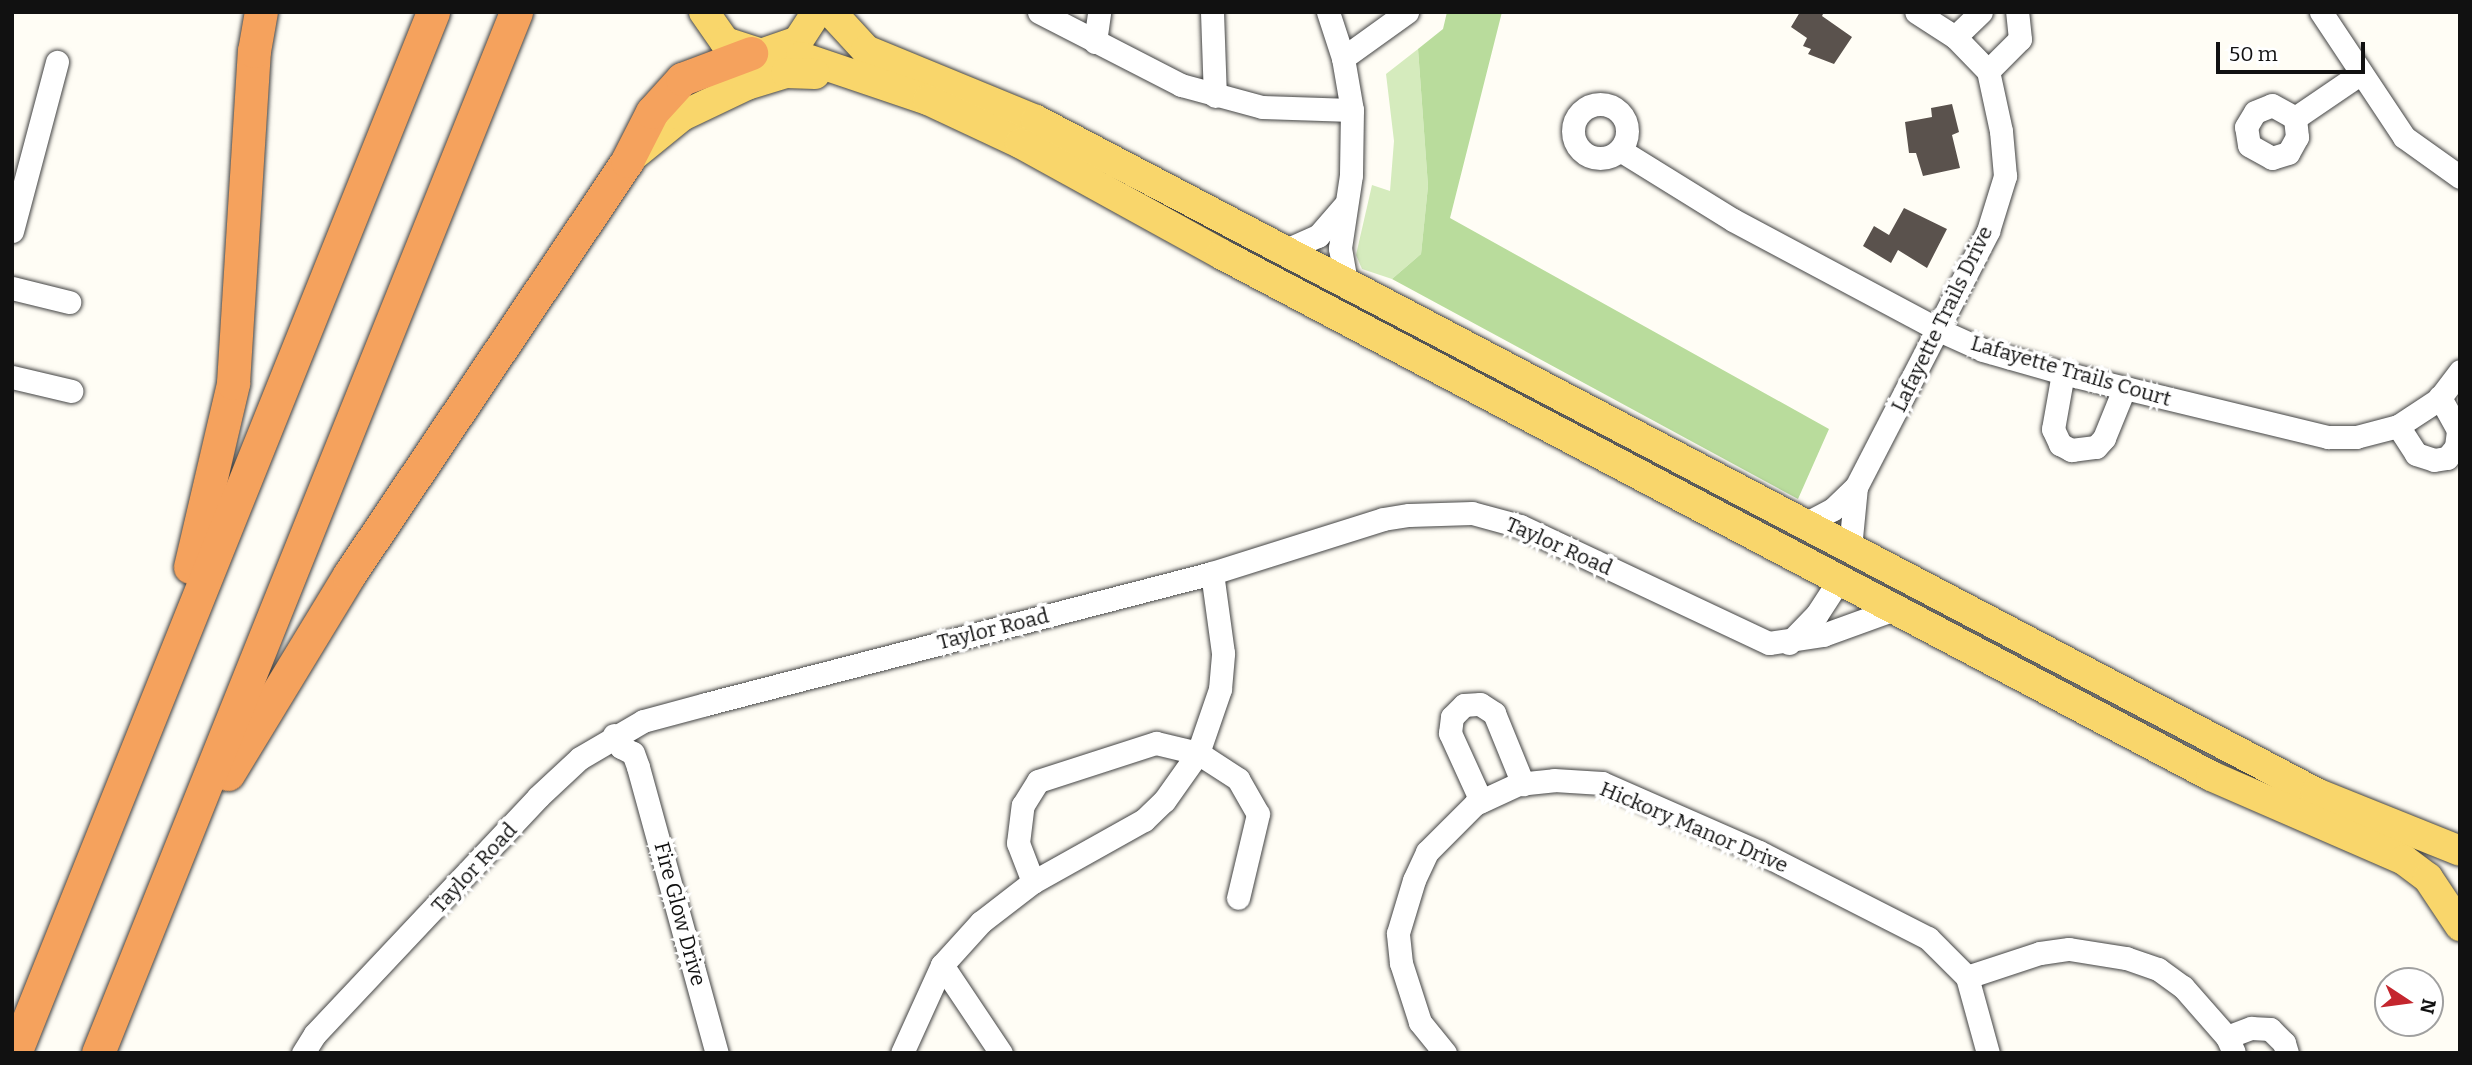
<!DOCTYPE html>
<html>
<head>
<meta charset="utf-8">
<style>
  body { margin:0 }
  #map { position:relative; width:2472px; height:1065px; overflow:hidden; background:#fffdf5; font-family:Bitter,serif }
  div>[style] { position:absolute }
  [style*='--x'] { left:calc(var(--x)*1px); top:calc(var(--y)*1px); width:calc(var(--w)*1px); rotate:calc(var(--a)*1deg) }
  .green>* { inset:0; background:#d5ebbd }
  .forest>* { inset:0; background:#b9dc9c }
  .building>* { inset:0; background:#5a524d }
  .roads { filter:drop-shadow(0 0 2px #444) drop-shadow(0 0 2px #444) }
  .minor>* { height:23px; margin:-11.5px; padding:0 11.5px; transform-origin:11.5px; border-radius:11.5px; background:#fff }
  .minor>.ring { margin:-11.5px; padding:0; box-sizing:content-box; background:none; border:23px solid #fff; border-radius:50% }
  .major>* { height:30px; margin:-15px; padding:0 15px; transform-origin:15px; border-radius:15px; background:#f9d66b }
  .highway>* { height:33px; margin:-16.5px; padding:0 16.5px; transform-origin:16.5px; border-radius:16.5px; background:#f5a25d }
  span { translate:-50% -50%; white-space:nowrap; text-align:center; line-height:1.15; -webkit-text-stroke:7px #fff; paint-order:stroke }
  .street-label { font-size:21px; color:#111 }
  .frame { position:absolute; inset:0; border:14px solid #111; pointer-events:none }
  .north { position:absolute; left:2374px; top:967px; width:70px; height:70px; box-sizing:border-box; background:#fff; border:2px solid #a0a0a0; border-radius:50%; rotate:103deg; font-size:19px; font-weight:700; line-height:28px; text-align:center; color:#111 }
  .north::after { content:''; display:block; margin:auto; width:24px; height:32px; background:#c4262e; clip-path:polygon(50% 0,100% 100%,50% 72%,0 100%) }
  .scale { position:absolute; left:2216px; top:42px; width:149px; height:32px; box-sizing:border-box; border:4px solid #111; border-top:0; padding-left:9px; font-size:21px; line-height:24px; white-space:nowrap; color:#111; -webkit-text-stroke:5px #fff; paint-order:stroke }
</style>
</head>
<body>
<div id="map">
  <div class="green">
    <div style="clip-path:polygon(1418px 49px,1428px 186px,1421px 254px,1392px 279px,1362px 269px,1356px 255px,1372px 185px,1390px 191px,1394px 141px,1386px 74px)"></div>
  </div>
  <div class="forest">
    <div style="clip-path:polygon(1447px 12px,1502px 12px,1450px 218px,1829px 429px,1798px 499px,1392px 279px,1421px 254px,1428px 186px,1418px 49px,1443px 29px)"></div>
  </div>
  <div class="building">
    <div style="clip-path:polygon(1800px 12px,1824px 12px,1822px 16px,1852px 37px,1834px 64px,1808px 54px,1811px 49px,1803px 46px,1807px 38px,1791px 27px)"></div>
    <div style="clip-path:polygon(1952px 104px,1959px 132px,1952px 135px,1960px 168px,1923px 176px,1916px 153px,1909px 153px,1905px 122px,1932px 117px,1931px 108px)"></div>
    <div style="clip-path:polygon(1904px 208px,1947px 229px,1927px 268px,1898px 250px,1891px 263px,1863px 246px,1874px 226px,1889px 235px)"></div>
  </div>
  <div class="roads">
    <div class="minor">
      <div style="--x:1039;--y:12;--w:160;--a:27.2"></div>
      <div style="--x:1181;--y:85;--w:84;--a:15.2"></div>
      <div style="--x:1262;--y:107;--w:90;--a:1.9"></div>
      <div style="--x:1212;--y:12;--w:84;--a:88"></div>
      <div style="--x:1328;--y:12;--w:48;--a:71.9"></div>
      <div style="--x:1343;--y:58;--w:53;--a:80.2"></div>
      <div style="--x:1352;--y:110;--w:65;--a:90.9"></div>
      <div style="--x:1351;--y:175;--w:74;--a:98.6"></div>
      <div style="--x:1340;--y:248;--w:35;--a:80"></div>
      <div style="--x:2321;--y:12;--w:150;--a:56.4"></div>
      <div style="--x:2404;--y:137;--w:69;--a:35.5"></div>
      <div style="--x:1955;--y:37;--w:36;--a:-44"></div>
      <div style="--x:1095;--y:42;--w:30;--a:-82"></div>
      <div style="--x:1343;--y:58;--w:79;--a:-35.7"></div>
      <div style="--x:1988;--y:71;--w:45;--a:-45"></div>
      <div style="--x:2020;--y:39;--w:27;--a:-96"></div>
      <div class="ring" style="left:1573px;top:104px;width:31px;height:31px"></div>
      <div style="--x:2295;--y:118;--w:19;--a:84"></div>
      <div style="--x:2297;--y:137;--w:18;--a:119"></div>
      <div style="--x:2288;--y:153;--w:17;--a:163"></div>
      <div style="--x:2272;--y:158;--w:26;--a:-151"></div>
      <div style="--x:2249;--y:145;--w:18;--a:-99"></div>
      <div style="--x:2246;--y:127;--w:17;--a:-59"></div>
      <div style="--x:2255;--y:112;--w:18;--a:-22"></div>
      <div style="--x:2272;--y:105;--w:26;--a:29"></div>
      <div style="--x:2295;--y:118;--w:80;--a:-34.3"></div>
      <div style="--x:1620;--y:150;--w:133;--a:31.8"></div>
      <div style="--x:1733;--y:220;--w:234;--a:28.1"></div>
      <div style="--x:1939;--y:330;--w:48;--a:24.4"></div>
      <div style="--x:1983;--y:350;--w:83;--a:16"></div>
      <div style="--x:2063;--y:373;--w:273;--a:13.6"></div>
      <div style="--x:2328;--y:437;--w:28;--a:0"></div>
      <div style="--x:2356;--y:437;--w:43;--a:-14.7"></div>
      <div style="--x:2398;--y:426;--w:49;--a:-33.4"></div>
      <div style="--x:2439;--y:399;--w:35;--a:-53"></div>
      <div style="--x:12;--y:231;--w:175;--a:-75.1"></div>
      <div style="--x:1286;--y:250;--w:35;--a:-24"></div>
      <div style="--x:1318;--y:236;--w:40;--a:-49"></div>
      <div style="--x:12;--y:288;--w:59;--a:13.8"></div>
      <div style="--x:2063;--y:373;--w:57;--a:100.1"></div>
      <div style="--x:2053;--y:429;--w:17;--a:65"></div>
      <div style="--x:2060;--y:444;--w:13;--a:29"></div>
      <div style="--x:2071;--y:450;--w:25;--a:-7"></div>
      <div style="--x:2096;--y:447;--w:12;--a:-48"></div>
      <div style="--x:2104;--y:438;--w:53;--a:-67.8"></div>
      <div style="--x:12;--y:377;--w:61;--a:13.3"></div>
      <div style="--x:2398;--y:426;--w:33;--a:57"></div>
      <div style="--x:2416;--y:454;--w:19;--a:18"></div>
      <div style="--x:2434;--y:460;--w:13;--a:-9"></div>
      <div style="--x:2447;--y:458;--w:14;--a:-51"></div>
      <div style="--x:2456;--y:447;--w:17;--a:-83"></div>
      <div style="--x:2458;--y:430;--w:38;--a:-119"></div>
      <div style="--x:1805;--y:524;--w:32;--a:-28"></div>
      <div style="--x:1833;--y:509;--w:32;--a:-44"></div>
      <div style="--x:1850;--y:548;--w:61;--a:-84.4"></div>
      <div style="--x:1856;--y:487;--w:288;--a:-62.7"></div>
      <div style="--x:1988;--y:231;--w:58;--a:-72.8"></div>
      <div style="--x:2005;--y:176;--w:45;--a:-95.1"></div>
      <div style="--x:2001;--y:131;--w:61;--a:-102.2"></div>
      <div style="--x:1988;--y:71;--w:47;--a:-134.1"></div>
      <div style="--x:1955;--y:37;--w:46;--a:-147.3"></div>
      <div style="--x:1789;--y:643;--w:40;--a:-46"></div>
      <div style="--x:1817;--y:614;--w:40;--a:-57.1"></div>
      <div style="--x:614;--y:735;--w:14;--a:60"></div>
      <div style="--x:621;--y:747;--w:13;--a:27"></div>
      <div style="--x:633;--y:753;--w:15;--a:70"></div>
      <div style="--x:638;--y:767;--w:297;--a:74.6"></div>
      <div style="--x:1481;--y:801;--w:75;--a:-114.5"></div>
      <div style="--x:1450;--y:733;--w:16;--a:-83"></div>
      <div style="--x:1452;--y:717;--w:17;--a:-45"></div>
      <div style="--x:1464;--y:705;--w:16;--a:-4"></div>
      <div style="--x:1480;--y:704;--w:17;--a:33"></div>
      <div style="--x:1494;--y:713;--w:77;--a:67.8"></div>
      <div style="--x:1033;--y:882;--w:42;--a:-111"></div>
      <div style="--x:1018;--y:843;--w:38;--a:-83"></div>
      <div style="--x:1023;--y:805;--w:28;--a:-58"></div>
      <div style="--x:1038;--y:781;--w:124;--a:-17.9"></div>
      <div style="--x:1156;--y:743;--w:43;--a:13.4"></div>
      <div style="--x:1198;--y:753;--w:48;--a:33"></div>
      <div style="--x:1238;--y:779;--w:40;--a:60.3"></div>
      <div style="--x:1258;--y:814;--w:86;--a:103.4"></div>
      <div style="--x:942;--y:965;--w:106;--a:56.2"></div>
      <div style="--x:1967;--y:977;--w:77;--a:-18.2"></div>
      <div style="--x:2040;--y:953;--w:29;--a:-8"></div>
      <div style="--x:2069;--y:949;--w:58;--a:9"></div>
      <div style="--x:2126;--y:958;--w:34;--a:19"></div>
      <div style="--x:2158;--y:969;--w:31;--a:36"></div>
      <div style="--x:2183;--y:987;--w:67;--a:48.7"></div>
      <div style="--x:2227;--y:1037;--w:17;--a:66"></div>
      <div style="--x:2227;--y:1037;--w:26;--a:-21"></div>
      <div style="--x:2251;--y:1028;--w:19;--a:3"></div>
      <div style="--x:2270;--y:1029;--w:20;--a:45"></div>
      <div style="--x:2284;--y:1043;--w:10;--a:73"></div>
      <div style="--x:303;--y:1053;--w:22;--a:-58"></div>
      <div style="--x:315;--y:1034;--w:325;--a:-46.7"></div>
      <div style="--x:538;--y:797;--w:57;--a:-42.9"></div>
      <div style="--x:580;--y:758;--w:73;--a:-30.4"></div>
      <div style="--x:643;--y:721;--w:65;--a:-15.1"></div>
      <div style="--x:706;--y:704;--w:523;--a:-14.51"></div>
      <div style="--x:1212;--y:573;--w:179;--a:-17.5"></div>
      <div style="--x:1383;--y:519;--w:26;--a:-9"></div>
      <div style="--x:1409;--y:515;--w:63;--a:-1.8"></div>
      <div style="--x:1472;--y:513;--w:50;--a:15.2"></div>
      <div style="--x:1520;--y:526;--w:275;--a:25.2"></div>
      <div style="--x:1769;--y:643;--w:55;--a:-8.4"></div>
      <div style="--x:1823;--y:635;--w:77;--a:-19.9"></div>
      <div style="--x:902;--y:1053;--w:97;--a:-65.6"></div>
      <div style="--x:942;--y:965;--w:58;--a:-47.8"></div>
      <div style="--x:981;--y:922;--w:66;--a:-37.6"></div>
      <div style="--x:1033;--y:882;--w:127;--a:-29.2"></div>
      <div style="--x:1144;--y:820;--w:28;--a:-44"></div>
      <div style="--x:1164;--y:801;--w:59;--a:-54.7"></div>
      <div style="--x:1198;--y:753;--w:68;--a:-71"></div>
      <div style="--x:1220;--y:689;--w:36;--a:-85"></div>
      <div style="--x:1223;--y:653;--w:81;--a:-97.8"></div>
      <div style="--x:1445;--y:1053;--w:40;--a:-129"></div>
      <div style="--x:1420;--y:1022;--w:62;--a:-107.9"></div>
      <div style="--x:1401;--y:963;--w:30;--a:-96"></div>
      <div style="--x:1398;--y:933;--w:55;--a:-73.2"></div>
      <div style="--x:1414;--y:880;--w:31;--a:-65"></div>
      <div style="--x:1427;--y:852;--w:68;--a:-45"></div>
      <div style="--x:1475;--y:804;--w:47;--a:-24.9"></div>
      <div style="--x:1518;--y:784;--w:36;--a:-6"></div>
      <div style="--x:1554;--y:780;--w:48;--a:3.6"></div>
      <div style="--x:1602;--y:783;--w:171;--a:23.7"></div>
      <div style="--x:1759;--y:852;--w:190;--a:27"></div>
      <div style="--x:1928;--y:938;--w:55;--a:45"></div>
      <div style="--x:1967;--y:977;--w:79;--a:74.6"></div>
    </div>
    <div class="major">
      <div style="--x:704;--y:12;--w:37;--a:55"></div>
      <div style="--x:725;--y:42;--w:38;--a:18"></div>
      <div style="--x:761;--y:54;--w:39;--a:-19"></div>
      <div style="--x:798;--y:41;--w:35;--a:-57"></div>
      <div style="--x:831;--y:12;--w:52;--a:47.4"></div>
      <div style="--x:866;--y:50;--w:184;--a:22.4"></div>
      <div style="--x:1036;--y:120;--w:1446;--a:27.73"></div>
      <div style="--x:2316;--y:793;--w:155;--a:21.9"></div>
      <div style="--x:771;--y:53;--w:30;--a:8"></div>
      <div style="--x:801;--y:57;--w:134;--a:18.7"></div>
      <div style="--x:928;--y:100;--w:102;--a:25.1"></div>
      <div style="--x:1020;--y:143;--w:230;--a:28.9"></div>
      <div style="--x:1221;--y:254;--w:1119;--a:27.8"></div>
      <div style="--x:2211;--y:776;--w:210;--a:23.5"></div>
      <div style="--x:2404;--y:860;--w:30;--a:37"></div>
      <div style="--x:2428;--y:878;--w:58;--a:56.3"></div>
      <div style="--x:633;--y:156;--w:63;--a:-39.2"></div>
      <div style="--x:682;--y:116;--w:72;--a:-25.5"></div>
      <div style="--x:747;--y:85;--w:41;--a:-17.1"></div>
      <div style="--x:786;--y:73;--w:29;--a:2"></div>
    </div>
    <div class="highway">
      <div style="--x:190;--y:567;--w:189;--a:-76.8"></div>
      <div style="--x:233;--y:383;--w:333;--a:-86.4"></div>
      <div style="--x:254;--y:51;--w:40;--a:-80"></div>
      <div style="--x:228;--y:774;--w:233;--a:-58.7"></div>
      <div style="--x:349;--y:575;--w:499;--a:-56.1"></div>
      <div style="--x:627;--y:161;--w:55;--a:-63"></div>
      <div style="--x:652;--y:112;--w:45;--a:-47.7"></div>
      <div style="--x:682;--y:79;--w:74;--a:-20.6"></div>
      <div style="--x:15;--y:1053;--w:1122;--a:-68.12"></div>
      <div style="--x:98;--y:1053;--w:1122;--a:-68.12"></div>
    </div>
  </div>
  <div class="street-label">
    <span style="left:1942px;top:319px;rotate:-64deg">Lafayette Trails Drive</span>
    <span style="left:2071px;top:371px;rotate:16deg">Lafayette Trails Court</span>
    <span style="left:1559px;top:546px;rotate:24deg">Taylor Road</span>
    <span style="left:993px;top:629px;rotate:-14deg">Taylor Road</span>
    <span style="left:1694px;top:827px;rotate:23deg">Hickory Manor Drive</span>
    <span style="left:474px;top:868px;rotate:-47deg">Taylor Road</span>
    <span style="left:680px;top:914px;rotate:75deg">Fire Glow Drive</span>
  </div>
  <div class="frame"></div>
  <div class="north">N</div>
  <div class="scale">50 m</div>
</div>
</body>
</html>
